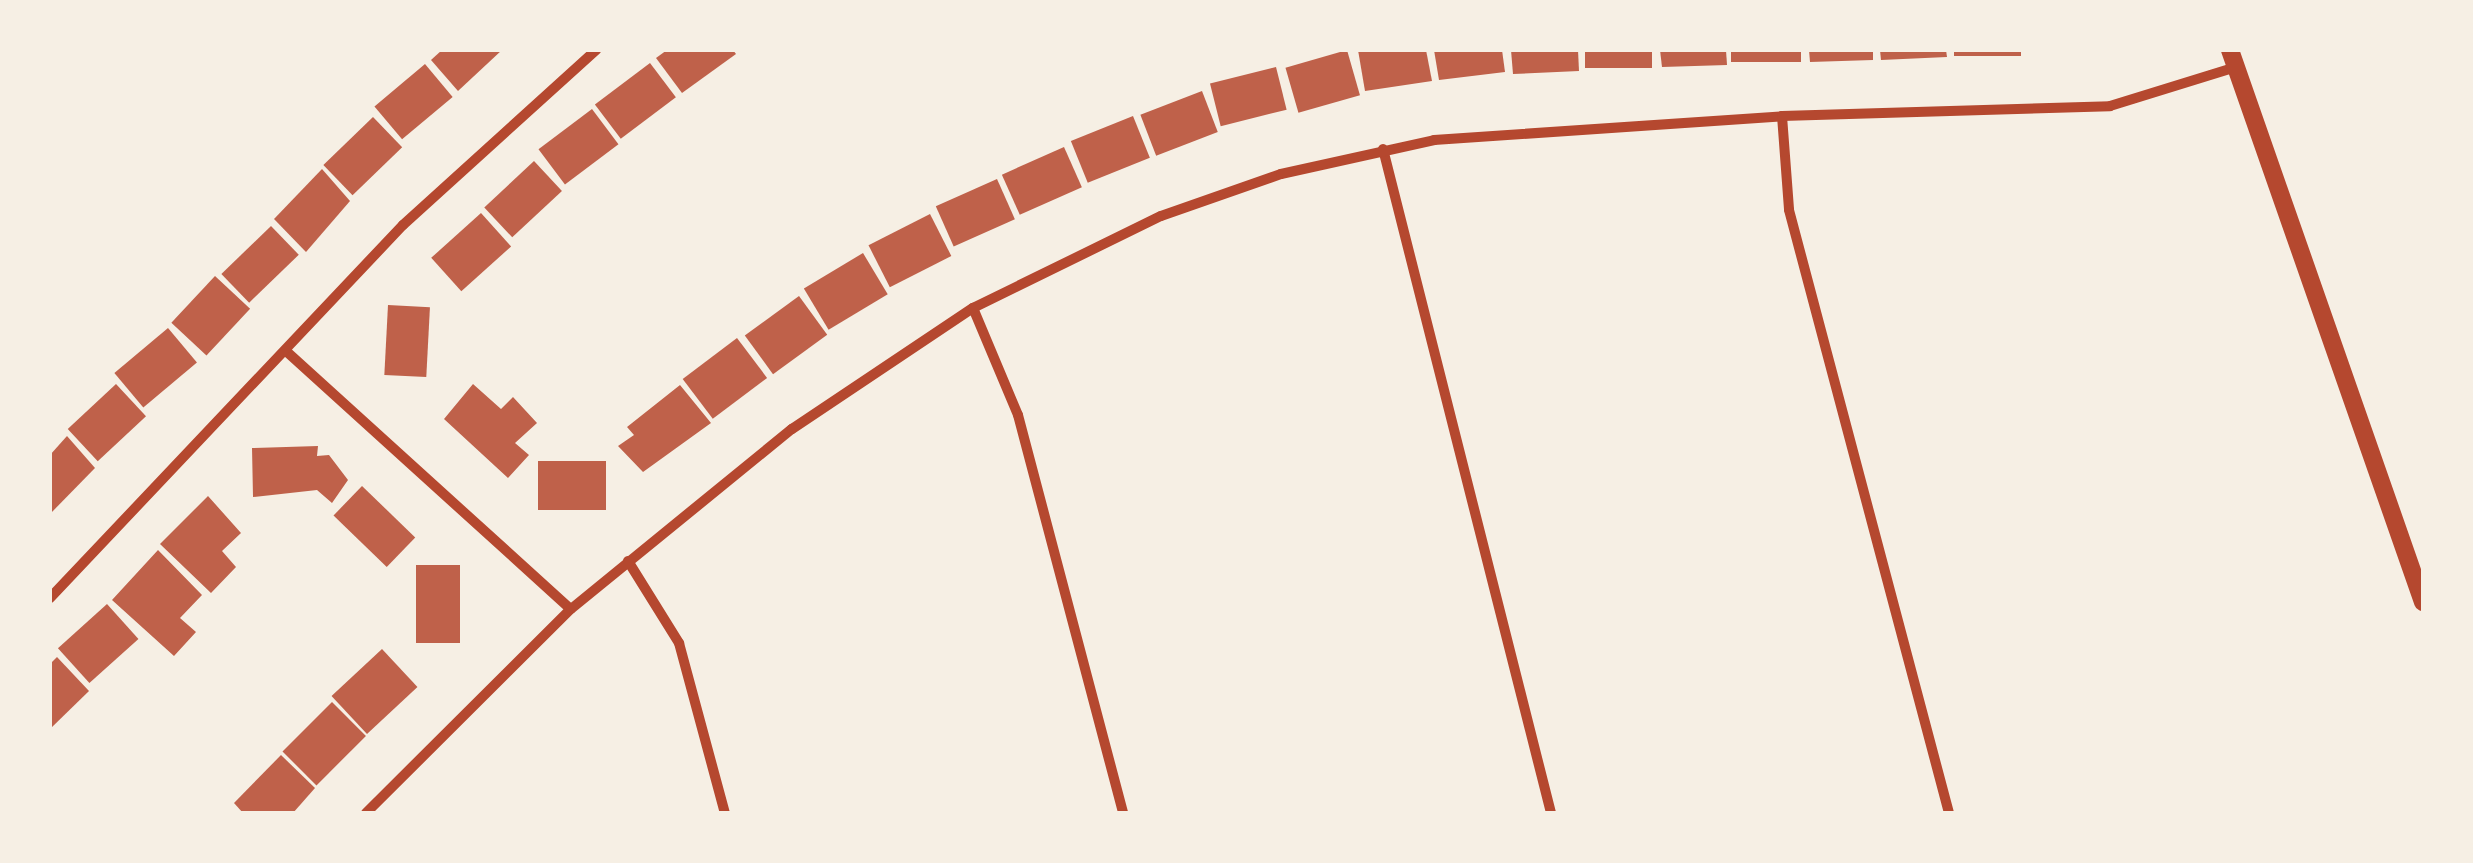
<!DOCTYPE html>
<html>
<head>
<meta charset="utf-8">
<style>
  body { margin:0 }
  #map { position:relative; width:2473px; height:863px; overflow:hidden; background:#f6efe4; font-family:"Asap Condensed",sans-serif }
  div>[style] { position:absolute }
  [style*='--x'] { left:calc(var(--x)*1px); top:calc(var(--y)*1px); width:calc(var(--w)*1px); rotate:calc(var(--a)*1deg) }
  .building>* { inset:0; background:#bf614a; transform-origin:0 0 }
  .minor>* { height:10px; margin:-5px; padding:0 5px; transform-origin:5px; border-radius:5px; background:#b5482f }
  .tertiary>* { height:18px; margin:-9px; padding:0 9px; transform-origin:9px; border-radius:9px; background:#b5482f }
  span { translate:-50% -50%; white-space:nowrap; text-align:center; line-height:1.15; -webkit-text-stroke:8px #f6efe4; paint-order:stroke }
  .frame { position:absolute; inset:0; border:52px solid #f6efe4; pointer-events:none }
</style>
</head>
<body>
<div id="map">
  <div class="building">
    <div style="clip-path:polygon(442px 50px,502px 50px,458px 91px,431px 60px)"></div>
    <div style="clip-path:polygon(667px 50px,733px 50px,736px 54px,682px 93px,656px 58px)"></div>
    <div style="left:1347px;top:50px;width:47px;height:64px;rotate:74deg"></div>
    <div style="clip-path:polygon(1358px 50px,1426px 50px,1432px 81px,1365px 91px)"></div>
    <div style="clip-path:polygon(1434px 50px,1502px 50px,1505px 72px,1439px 80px)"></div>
    <div style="clip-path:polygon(1511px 50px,1578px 50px,1579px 71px,1513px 74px)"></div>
    <div style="left:1585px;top:50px;width:67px;height:18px"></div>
    <div style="clip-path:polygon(1660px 50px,1726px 50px,1727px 65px,1662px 67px)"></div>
    <div style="left:1731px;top:50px;width:70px;height:12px"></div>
    <div style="clip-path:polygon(1809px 50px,1873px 50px,1873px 60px,1810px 62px)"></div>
    <div style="clip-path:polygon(1880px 50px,1946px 50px,1947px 57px,1881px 60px)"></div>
    <div style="left:1954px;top:50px;width:67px;height:6px"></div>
    <div style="left:650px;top:63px;width:43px;height:69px;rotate:53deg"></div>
    <div style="left:425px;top:64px;width:43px;height:66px;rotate:50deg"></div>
    <div style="left:1276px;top:67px;width:44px;height:68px;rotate:76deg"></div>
    <div style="left:1202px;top:91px;width:44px;height:66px;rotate:69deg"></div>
    <div style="left:592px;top:109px;width:44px;height:67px;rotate:53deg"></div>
    <div style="left:1133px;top:116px;width:45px;height:67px;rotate:68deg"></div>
    <div style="left:373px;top:117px;width:42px;height:69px;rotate:46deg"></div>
    <div style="left:1064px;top:147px;width:44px;height:68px;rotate:66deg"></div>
    <div style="left:534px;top:161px;width:41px;height:68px;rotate:47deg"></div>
    <div style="clip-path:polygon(322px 169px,350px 201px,306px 252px,274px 219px)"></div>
    <div style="left:997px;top:179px;width:44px;height:67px;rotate:66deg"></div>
    <div style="left:481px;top:213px;width:45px;height:67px;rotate:48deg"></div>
    <div style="left:930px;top:214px;width:47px;height:69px;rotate:63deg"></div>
    <div style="left:271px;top:226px;width:40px;height:69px;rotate:46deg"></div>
    <div style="left:863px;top:253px;width:48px;height:69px;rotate:59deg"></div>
    <div style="left:215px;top:276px;width:48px;height:64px;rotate:43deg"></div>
    <div style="left:799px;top:296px;width:48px;height:67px;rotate:54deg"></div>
    <div style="left:388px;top:305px;width:42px;height:70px;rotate:3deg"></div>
    <div style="left:168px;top:328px;width:45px;height:70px;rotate:50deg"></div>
    <div style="left:737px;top:338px;width:50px;height:68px;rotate:53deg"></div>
    <div style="left:116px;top:384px;width:44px;height:66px;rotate:47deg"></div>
    <div style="clip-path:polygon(473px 384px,501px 409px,513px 397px,537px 423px,515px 443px,529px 455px,508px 478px,444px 419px)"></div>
    <div style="clip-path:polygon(680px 385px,711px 423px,643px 472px,618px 446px,634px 435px,627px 427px)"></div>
    <div style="clip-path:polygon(67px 436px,95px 468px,50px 514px,50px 455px)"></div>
    <div style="clip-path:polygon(318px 446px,317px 456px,329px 455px,348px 480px,332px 503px,317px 490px,253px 497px,252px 448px)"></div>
    <div style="left:538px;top:461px;width:68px;height:49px"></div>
    <div style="left:362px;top:486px;width:74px;height:41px;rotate:44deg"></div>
    <div style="clip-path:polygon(208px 496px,241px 533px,222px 551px,236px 567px,211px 593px,160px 544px)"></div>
    <div style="clip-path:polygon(158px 550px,202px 595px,180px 618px,196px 632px,174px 656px,112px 600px)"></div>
    <div style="left:416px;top:565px;width:44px;height:78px"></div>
    <div style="left:107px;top:604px;width:47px;height:66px;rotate:48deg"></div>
    <div style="left:382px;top:649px;width:52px;height:69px;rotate:47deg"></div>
    <div style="clip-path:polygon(57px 657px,89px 691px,50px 729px,50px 664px)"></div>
    <div style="left:332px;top:702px;width:48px;height:70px;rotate:45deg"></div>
    <div style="clip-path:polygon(281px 755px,315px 788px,293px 813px,243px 813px,234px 803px)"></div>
  </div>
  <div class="minor">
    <div style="--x:1782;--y:116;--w:94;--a:85.7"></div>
    <div style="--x:1789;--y:210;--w:624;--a:75.14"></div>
    <div style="--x:1383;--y:149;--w:685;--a:75.8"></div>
    <div style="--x:973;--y:308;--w:116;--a:67.2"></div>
    <div style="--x:1018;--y:415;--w:412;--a:75.2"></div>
    <div style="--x:286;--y:351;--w:384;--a:42.2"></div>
    <div style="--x:628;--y:561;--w:97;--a:58.1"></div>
    <div style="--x:679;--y:643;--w:176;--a:74.9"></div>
    <div style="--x:50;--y:598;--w:514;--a:-46.58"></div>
    <div style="--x:403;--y:225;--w:261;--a:-42.2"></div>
    <div style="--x:366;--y:813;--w:289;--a:-44.9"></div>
    <div style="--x:571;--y:609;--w:285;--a:-39.2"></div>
    <div style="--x:792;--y:429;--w:218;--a:-33.8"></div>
    <div style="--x:973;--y:308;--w:209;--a:-26.1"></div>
    <div style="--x:1161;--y:216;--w:127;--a:-19.3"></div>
    <div style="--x:1281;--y:174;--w:157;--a:-12.5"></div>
    <div style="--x:1434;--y:140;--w:349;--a:-3.9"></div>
    <div style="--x:1782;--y:116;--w:328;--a:-1.7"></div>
    <div style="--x:2110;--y:106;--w:132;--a:-17.2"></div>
  </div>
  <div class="tertiary">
    <div style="--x:2230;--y:50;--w:585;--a:70.73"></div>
  </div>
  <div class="frame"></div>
</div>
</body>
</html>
